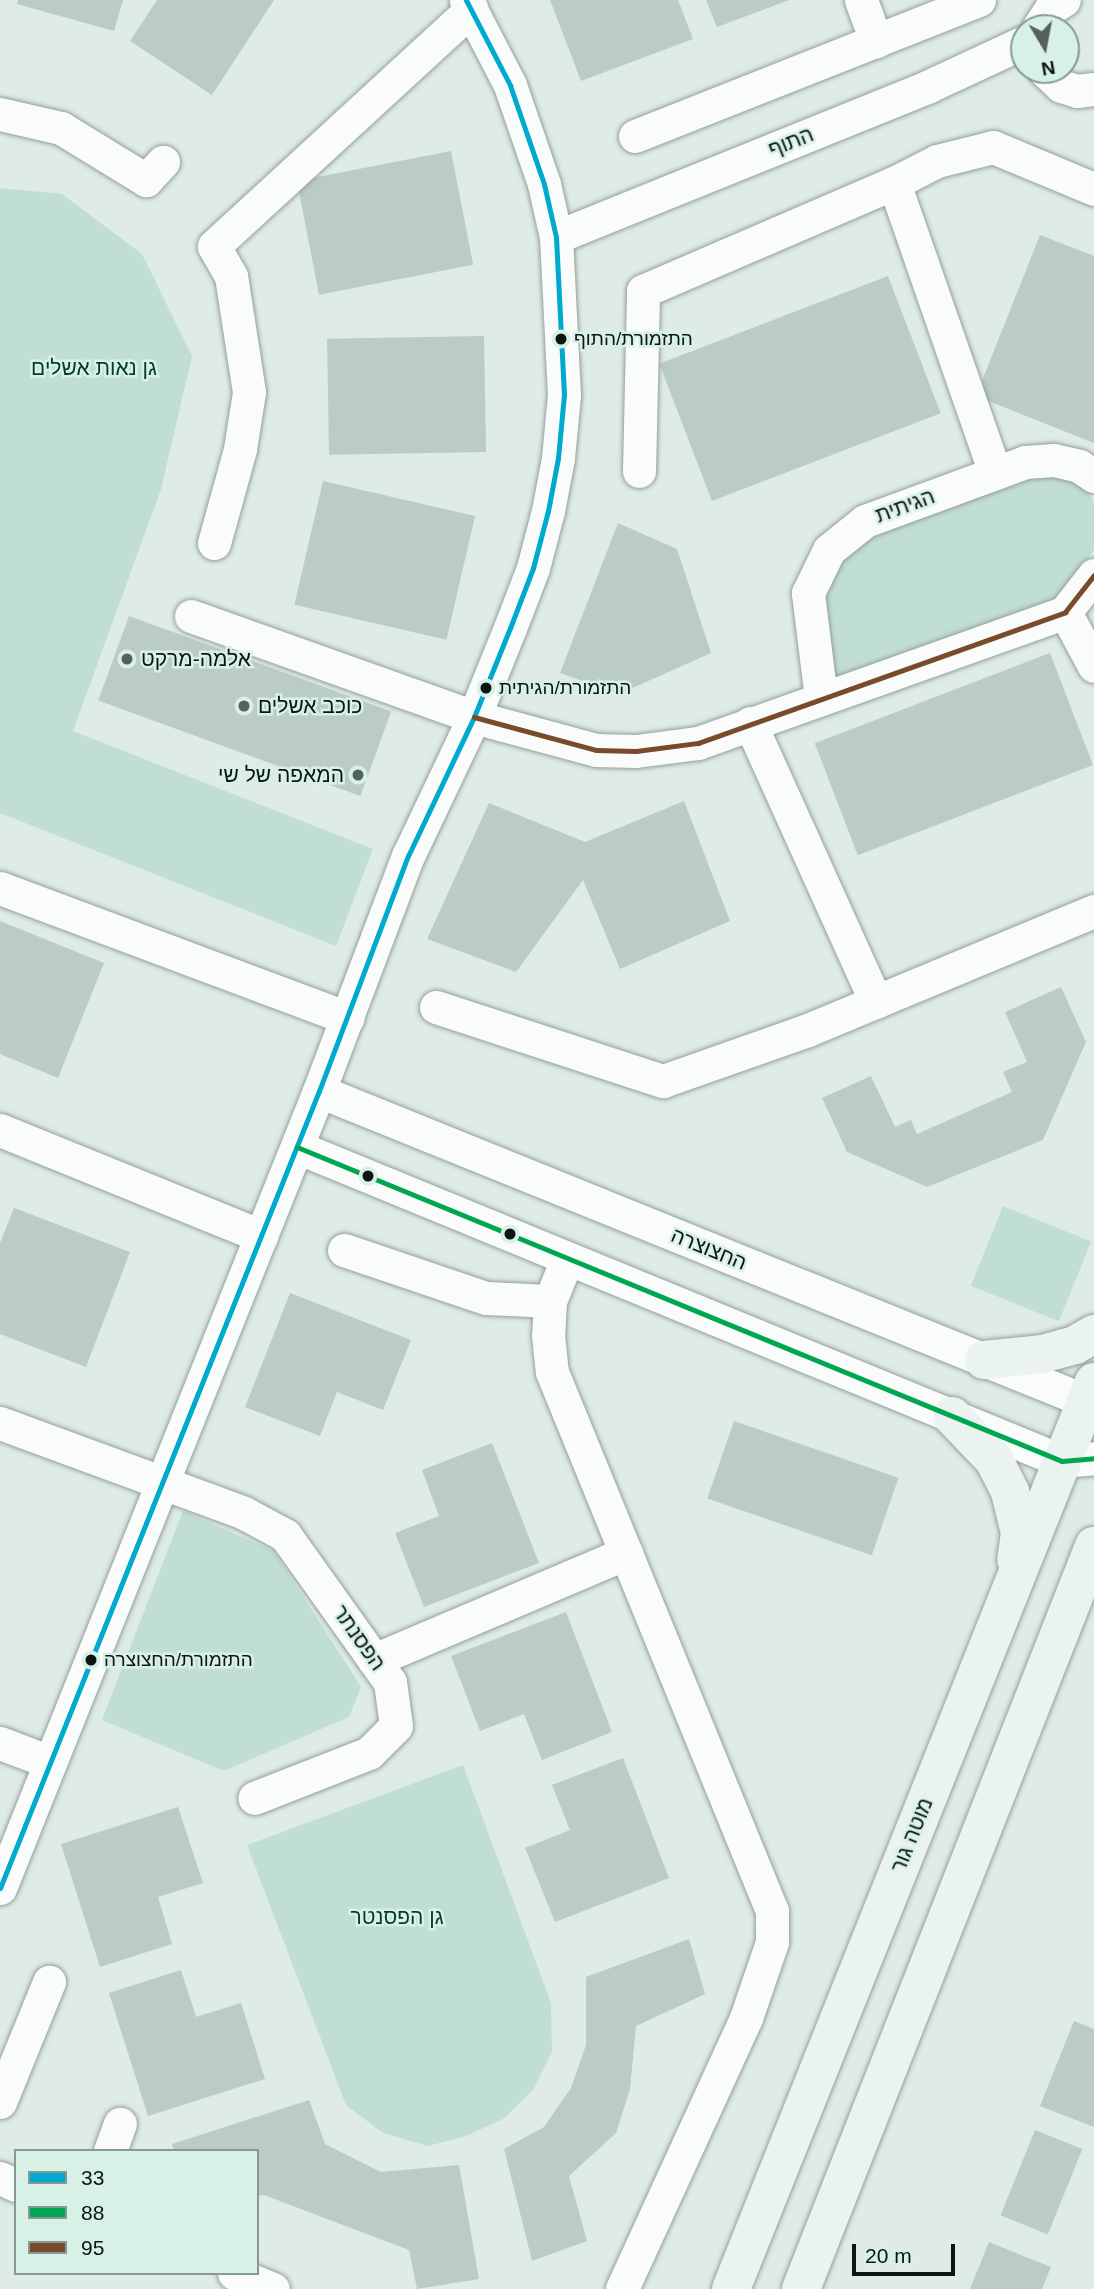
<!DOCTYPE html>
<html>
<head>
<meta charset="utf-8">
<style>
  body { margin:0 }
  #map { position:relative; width:1094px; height:2289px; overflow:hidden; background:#deebe6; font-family:Helvetica,"Noto Sans Hebrew",sans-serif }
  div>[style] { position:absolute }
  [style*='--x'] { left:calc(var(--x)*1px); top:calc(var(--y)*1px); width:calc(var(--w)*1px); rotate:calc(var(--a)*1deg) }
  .green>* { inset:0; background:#c1ded2; transform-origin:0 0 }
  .building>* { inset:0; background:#baccc5; transform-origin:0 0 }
  .roads { filter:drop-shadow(0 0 2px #95a09c) drop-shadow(0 0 2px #95a09c) }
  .minor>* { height:33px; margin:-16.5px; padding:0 16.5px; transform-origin:16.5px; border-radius:16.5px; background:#fafcfb }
  .major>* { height:38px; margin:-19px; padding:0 19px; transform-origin:19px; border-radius:19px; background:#eaf3ef }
  .bus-1>* { height:5px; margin:-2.5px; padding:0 2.5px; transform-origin:2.5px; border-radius:2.5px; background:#00a9ce }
  .bus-2>* { height:5px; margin:-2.5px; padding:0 2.5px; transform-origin:2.5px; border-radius:2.5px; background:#00a651 }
  .bus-3>* { height:5px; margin:-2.5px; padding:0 2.5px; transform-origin:2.5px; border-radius:2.5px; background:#7a4b2a }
  .dots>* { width:19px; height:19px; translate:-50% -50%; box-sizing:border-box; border:4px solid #d8f1e7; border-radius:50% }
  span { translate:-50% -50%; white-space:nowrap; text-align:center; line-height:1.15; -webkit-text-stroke:5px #d8f1e7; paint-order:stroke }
  .bus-label { font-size:19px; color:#0c1512 }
  .left { translate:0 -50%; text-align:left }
  .street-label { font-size:21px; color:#0c1512 }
  .park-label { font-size:21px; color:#033b2b }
  .poi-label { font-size:21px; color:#0c1512 }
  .right { translate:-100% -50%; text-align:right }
  .legend { position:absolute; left:14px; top:2149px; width:245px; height:126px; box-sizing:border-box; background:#d8f1e7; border:2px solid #869992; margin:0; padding:9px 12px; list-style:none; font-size:21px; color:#0c1512 }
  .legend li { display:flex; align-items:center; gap:14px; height:35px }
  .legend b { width:35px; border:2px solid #869992 }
  .north { position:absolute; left:1010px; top:14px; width:70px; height:70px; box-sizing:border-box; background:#d8f1e7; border:2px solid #869992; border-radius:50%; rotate:170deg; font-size:19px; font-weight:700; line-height:28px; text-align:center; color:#0c1512 }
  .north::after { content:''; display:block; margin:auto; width:24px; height:32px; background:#56605c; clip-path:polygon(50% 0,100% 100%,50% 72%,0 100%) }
  .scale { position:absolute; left:852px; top:2244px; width:103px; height:32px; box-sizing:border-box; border:4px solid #0c1512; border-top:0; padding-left:9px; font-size:21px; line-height:24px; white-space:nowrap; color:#0c1512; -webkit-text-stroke:5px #d8f1e7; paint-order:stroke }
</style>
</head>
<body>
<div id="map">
  <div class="green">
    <div style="clip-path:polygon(0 188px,62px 194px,142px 254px,192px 356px,161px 489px,73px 731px,373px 849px,336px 946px,0 813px)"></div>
    <div style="clip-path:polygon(1052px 472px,1087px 487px,1094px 503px,1094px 550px,1057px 601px,835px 680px,822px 593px,842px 558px,869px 533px,1027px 475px)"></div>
    <div style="left:1003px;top:1206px;width:95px;height:86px;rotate:22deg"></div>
    <div style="clip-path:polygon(183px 1511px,274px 1551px,361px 1687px,349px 1717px,224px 1771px,102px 1720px)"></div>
    <div style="clip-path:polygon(463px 1765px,551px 2003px,552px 2051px,533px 2090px,503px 2119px,466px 2136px,428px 2146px,383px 2133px,346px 2105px,247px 1845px)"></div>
  </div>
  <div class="building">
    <div style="clip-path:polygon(18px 0,123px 0,114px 31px,17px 4px)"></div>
    <div style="clip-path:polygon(157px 0,274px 0,212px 95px,130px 41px)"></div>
    <div style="clip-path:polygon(550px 0,678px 0,693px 39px,581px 81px)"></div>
    <div style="clip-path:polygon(706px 0,789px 0,717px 27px)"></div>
    <div style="left:451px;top:151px;width:116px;height:157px;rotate:79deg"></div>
    <div style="clip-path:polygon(1040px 235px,1094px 256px,1094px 443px,976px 396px)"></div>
    <div style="left:888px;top:276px;width:147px;height:245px;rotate:69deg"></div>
    <div style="left:484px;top:336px;width:116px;height:157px;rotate:89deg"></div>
    <div style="left:323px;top:481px;width:156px;height:127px;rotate:13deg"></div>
    <div style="clip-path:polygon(618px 523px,677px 549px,711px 653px,619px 694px,560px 673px)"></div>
    <div style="left:129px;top:616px;width:279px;height:90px;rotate:20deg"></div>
    <div style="left:1050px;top:653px;width:120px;height:252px;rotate:69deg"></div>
    <div style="clip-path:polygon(684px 801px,730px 921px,620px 969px,583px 880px,516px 972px,427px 939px,489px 803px,585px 842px)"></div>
    <div style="clip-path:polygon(0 921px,104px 963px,58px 1078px,0 1054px)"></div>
    <div style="clip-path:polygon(1061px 987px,1086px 1042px,1043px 1140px,927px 1187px,847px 1152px,822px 1098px,871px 1076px,895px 1127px,911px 1120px,917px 1134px,1012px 1092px,1003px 1072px,1027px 1062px,1005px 1012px)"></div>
    <div style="clip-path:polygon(14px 1208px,130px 1252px,86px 1367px,0 1334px,0 1243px)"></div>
    <div style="clip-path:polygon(290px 1293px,411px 1340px,383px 1410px,337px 1392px,320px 1436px,245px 1407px)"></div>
    <div style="left:734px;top:1421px;width:174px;height:82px;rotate:19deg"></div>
    <div style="clip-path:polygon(492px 1443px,539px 1563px,424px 1607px,395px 1533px,439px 1516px,422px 1470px)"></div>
    <div style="clip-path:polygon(566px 1612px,612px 1732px,542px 1760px,524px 1714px,480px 1731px,451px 1656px)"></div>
    <div style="clip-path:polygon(623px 1758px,669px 1878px,555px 1922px,525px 1848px,570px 1830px,552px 1785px)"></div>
    <div style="clip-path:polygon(178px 1807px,203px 1883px,158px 1897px,172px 1944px,100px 1967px,61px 1844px)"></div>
    <div style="clip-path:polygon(689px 1939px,705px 1994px,636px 2026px,630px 2089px,616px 2133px,569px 2176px,587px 2241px,532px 2261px,504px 2149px,544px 2127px,571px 2088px,586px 2045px,586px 1977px)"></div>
    <div style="clip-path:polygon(181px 1970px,196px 2017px,241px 2003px,265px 2079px,148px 2116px,109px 1993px)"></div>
    <div style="clip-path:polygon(1074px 2021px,1094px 2029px,1094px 2127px,1040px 2106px)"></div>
    <div style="clip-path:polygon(309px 2100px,325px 2144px,381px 2172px,459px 2165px,479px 2279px,417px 2289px,409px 2250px,264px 2195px,257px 2196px,257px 2151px,174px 2151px,172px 2144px)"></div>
    <div style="left:1035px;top:2130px;width:51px;height:92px;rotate:22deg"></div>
    <div style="clip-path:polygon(989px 2242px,1051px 2267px,1042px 2289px,970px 2289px)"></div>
  </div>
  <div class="roads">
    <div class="minor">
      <div style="--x:861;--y:0;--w:44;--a:69.9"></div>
      <div style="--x:1038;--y:28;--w:24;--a:-57"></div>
      <div style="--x:1051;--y:8;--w:15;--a:-32"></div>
      <div style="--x:1044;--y:70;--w:23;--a:43"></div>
      <div style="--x:1061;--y:86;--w:17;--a:17"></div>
      <div style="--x:1077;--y:91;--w:17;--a:-7"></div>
      <div style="--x:0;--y:114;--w:63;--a:12.9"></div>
      <div style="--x:61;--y:128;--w:100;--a:31.5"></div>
      <div style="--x:146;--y:180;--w:25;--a:-47"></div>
      <div style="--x:635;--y:136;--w:370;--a:-21.6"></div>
      <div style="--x:894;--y:183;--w:307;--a:70.8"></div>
      <div style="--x:556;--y:237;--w:402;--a:-22"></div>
      <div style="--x:929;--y:86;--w:105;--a:-24.9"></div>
      <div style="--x:639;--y:471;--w:180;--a:-88.7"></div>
      <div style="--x:643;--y:291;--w:273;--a:-23.3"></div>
      <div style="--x:894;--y:183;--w:48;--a:-27.1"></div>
      <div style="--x:937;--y:161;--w:58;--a:-14"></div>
      <div style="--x:993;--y:147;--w:109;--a:22.6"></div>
      <div style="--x:214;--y:543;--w:98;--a:-74.5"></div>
      <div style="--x:240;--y:449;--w:58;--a:-81"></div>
      <div style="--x:249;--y:392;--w:117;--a:-98.8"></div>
      <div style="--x:231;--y:276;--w:34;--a:-120"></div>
      <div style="--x:214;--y:246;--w:350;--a:-42.6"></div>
      <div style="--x:1065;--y:612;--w:61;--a:61.8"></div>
      <div style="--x:191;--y:616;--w:300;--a:19.6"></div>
      <div style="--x:474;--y:717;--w:126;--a:15.1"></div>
      <div style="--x:596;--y:750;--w:40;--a:1.4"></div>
      <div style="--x:636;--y:751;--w:63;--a:-7.4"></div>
      <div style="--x:698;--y:743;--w:390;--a:-19.6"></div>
      <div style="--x:1065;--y:612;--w:47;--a:-51.9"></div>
      <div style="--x:821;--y:698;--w:106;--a:-97.1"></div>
      <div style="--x:808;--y:593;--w:48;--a:-64"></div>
      <div style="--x:829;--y:550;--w:46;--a:-38.9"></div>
      <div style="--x:865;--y:521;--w:171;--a:-20.2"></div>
      <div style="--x:1025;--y:462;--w:29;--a:-4"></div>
      <div style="--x:1054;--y:460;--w:26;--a:13"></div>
      <div style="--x:1079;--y:466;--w:18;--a:34"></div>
      <div style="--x:750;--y:723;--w:306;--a:65.7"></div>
      <div style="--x:0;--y:888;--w:371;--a:20.5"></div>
      <div style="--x:436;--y:1007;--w:239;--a:18.1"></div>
      <div style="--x:663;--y:1081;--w:154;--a:-19.4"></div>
      <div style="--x:808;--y:1030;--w:310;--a:-22.6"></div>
      <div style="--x:319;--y:1091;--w:817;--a:22.01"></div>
      <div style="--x:1076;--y:1397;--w:11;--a:22"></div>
      <div style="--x:1086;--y:1401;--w:13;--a:51"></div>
      <div style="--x:0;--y:1130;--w:282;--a:22.1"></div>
      <div style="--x:297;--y:1147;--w:827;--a:22.32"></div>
      <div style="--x:1062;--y:1461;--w:32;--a:-5"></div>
      <div style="--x:344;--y:1250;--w:150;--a:18.7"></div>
      <div style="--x:486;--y:1298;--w:64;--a:2.7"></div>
      <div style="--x:567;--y:1259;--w:45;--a:112"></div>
      <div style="--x:550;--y:1301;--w:34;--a:93"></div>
      <div style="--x:548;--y:1335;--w:37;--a:84"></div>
      <div style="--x:552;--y:1372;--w:582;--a:67.8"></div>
      <div style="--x:772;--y:1911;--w:31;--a:90"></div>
      <div style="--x:772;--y:1942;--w:80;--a:108.9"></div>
      <div style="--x:746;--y:2018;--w:298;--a:114.6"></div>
      <div style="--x:0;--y:1423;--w:260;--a:20.2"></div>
      <div style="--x:244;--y:1513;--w:47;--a:28.2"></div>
      <div style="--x:285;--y:1535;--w:181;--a:54.5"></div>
      <div style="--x:390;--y:1682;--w:44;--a:82.2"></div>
      <div style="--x:396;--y:1726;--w:38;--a:135"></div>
      <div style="--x:369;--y:1753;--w:123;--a:158.6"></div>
      <div style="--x:374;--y:1660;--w:274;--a:-23"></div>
      <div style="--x:0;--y:1743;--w:53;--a:20.8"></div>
      <div style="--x:0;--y:1888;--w:858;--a:-68.19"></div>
      <div style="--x:319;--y:1091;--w:251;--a:-69.3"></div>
      <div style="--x:408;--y:856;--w:154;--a:-64.6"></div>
      <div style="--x:474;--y:717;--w:96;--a:-68"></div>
      <div style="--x:510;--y:628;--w:64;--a:-69"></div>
      <div style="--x:533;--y:568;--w:59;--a:-75.3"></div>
      <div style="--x:548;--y:511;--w:54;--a:-79.3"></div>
      <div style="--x:558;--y:458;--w:63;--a:-84.6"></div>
      <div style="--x:564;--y:395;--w:158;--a:-92.9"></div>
      <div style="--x:556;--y:237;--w:54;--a:-102.8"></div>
      <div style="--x:544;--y:184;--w:105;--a:-109"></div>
      <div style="--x:510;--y:85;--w:96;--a:-117.4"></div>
      <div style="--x:0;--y:2102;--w:130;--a:-67.8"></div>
      <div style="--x:110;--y:2151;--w:29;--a:-70"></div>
      <div style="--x:0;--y:2178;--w:17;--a:24"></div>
      <div style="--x:234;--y:2273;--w:42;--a:22.3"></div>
    </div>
    <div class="major">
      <div style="--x:984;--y:1360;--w:58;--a:-5.9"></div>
      <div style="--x:1042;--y:1354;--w:34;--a:-15"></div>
      <div style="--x:1075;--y:1345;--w:22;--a:-30"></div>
      <div style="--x:952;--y:1416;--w:61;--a:46.3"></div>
      <div style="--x:994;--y:1460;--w:36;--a:63"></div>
      <div style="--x:1010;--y:1492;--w:42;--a:76.3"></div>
      <div style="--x:1020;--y:1533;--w:27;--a:98"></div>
      <div style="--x:731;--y:2289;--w:977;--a:-68.19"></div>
      <div style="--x:801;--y:2289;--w:799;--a:-68.48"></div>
    </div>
  </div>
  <div class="bus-1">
    <div style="--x:0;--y:1888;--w:858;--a:-68.19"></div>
    <div style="--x:319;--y:1091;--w:251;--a:-69.3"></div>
    <div style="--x:408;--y:856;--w:154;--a:-64.6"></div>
    <div style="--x:474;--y:717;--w:96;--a:-68"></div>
    <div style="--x:510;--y:628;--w:64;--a:-69"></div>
    <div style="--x:533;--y:568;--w:59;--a:-75.3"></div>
    <div style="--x:548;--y:511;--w:54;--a:-79.3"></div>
    <div style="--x:558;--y:458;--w:63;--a:-84.6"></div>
    <div style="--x:564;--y:395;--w:158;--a:-92.9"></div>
    <div style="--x:556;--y:237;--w:54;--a:-102.8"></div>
    <div style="--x:544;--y:184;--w:105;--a:-109"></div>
    <div style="--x:510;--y:85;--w:96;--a:-117.4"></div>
  </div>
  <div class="bus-2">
    <div style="--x:297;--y:1147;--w:827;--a:22.32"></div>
    <div style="--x:1062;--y:1461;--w:32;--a:-5"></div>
  </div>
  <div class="bus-3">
    <div style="--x:474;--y:717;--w:126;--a:15.1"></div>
    <div style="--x:596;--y:750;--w:40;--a:1.4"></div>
    <div style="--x:636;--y:751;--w:63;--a:-7.4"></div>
    <div style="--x:698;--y:743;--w:390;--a:-19.6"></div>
    <div style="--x:1065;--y:612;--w:47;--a:-51.9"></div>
  </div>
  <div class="dots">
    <div style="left:561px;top:339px;background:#0c1512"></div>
    <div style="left:127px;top:659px;background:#56605c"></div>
    <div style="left:486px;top:688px;background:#0c1512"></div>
    <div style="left:244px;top:706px;background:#56605c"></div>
    <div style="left:358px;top:775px;background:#56605c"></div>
    <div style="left:368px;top:1176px;background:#0c1512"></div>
    <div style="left:510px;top:1234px;background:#0c1512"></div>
    <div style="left:91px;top:1660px;background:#0c1512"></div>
  </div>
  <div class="bus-label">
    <span class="left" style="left:574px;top:339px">התזמורת/התוף</span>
    <span class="left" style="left:499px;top:688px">התזמורת/הגיתית</span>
    <span class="left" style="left:104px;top:1660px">התזמורת/החצוצרה</span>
  </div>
  <div class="street-label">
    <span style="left:791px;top:142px;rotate:-22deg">התוף</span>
    <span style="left:905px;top:506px;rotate:-20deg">הגיתית</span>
    <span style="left:709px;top:1249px;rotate:22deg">החצוצרה</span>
    <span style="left:359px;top:1638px;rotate:55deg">הפסנתר</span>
    <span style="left:912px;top:1835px;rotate:-68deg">מוטה גור</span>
  </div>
  <div class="park-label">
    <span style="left:94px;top:368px">גן נאות אשלים</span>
    <span style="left:397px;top:1917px">גן הפסנטר</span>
  </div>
  <div class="poi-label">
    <span class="left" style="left:141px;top:659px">אלמה-מרקט</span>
    <span class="left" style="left:258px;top:706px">כוכב אשלים</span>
    <span class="right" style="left:344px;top:775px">המאפה של שי</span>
  </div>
  <ul class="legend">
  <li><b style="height:9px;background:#00a9ce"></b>33</li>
  <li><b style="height:9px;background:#00a651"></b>88</li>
  <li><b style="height:9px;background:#7a4b2a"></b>95</li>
  </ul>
  <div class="north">N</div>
  <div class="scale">20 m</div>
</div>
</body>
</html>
